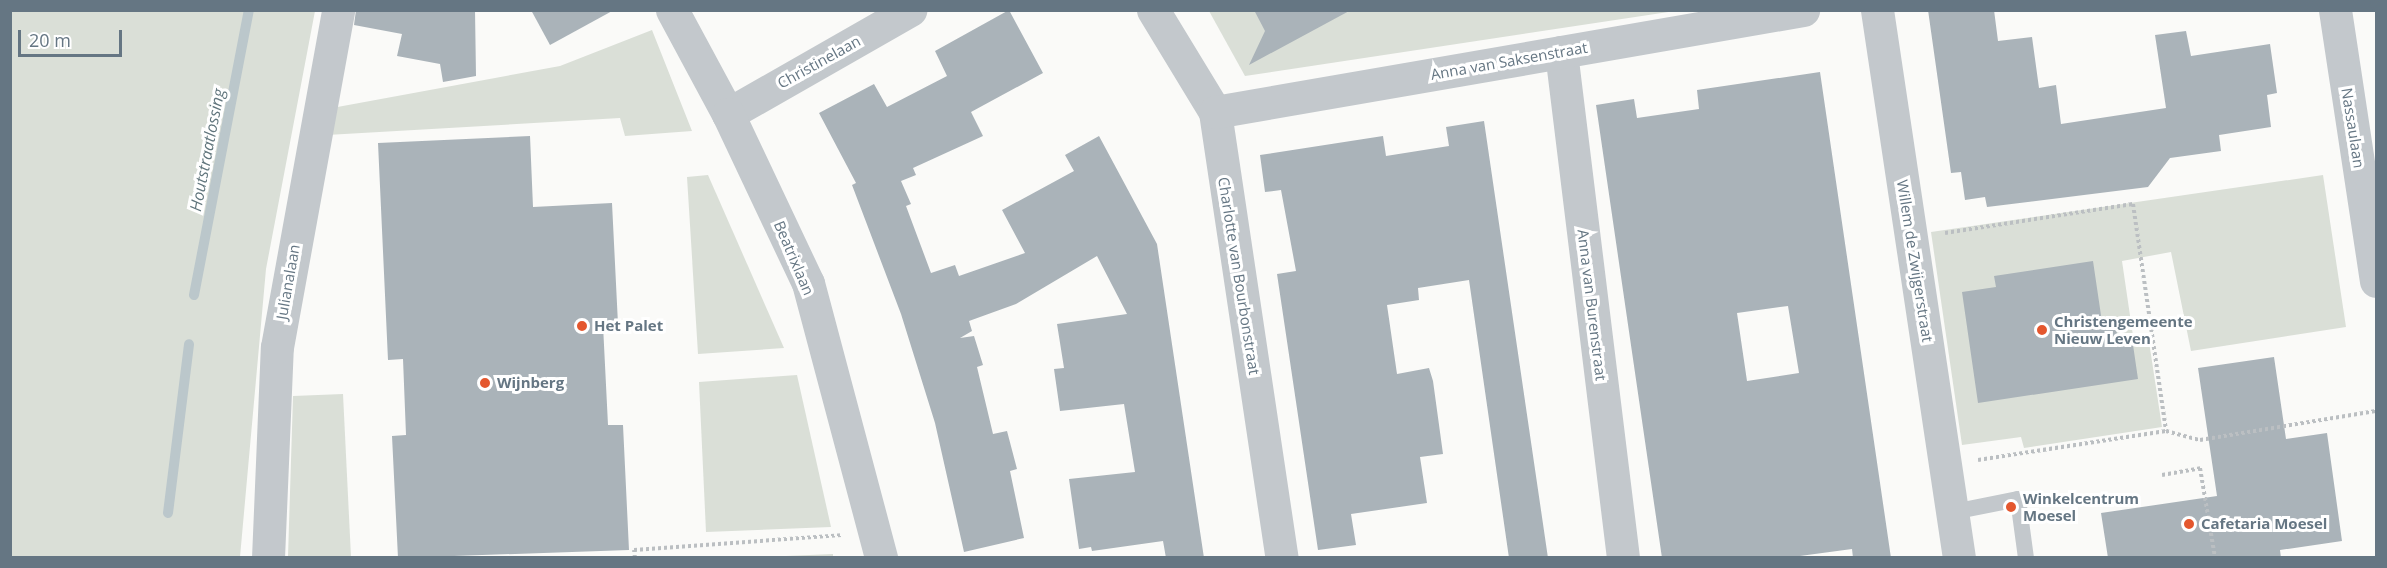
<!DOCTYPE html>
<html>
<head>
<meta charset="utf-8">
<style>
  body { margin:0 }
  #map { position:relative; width:2387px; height:568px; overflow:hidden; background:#fafaf8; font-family:"Open Sans",sans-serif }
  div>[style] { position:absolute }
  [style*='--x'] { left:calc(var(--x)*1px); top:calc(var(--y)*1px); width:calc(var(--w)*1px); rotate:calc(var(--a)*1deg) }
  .green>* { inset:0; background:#dadfd7 }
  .stream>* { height:10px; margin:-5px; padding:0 5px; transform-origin:5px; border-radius:5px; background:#bbc7cb }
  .building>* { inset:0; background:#aab3b9 }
  .path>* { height:4px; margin-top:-2px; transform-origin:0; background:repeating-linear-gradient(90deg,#bbbfc2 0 3px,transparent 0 6px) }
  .service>* { height:16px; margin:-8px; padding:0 8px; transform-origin:8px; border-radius:8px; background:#c3c8cc }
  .minor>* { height:33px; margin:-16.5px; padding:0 16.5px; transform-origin:16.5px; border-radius:16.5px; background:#c3c8cc }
  .tertiary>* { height:33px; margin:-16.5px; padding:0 16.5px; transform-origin:16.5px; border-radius:16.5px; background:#c3c8cc }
  .dots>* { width:16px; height:16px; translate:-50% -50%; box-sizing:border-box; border:3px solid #fff; border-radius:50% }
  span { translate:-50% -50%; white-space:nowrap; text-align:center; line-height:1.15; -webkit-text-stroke:6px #fff; paint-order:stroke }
  .street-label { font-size:15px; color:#657683 }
  .poi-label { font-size:15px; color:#657683; font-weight:700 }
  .left { translate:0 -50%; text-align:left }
  .water-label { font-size:16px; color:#60757c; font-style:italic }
  .frame { position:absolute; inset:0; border:12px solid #657683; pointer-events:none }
  .scale { position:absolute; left:18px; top:30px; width:104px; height:27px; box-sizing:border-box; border:3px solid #657683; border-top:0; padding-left:8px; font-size:18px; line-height:21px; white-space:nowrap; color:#657683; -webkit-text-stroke:4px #fff; paint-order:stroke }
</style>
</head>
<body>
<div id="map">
  <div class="green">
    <div style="clip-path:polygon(10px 11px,315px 11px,266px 269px,240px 557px,11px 557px)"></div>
    <div style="clip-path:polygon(1209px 11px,1675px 11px,1245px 76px)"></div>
    <div style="clip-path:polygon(652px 30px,692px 131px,625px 136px,620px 118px,327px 135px,332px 108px,560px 66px)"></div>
    <div style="clip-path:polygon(708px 175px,784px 348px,698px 354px,687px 177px)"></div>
    <div style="clip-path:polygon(2323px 175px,2346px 327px,2191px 351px,2171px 252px,2122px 261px,2133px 336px,2148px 335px,2162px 427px,2024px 448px,2021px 437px,1962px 445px,1931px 232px)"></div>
    <div style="clip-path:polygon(797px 375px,831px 527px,706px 532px,699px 382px)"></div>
    <div style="clip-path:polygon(343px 394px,351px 557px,288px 557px,293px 396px)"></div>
    <div style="clip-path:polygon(833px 554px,833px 557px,759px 557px)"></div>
  </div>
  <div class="stream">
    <div style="--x:194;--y:295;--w:290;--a:-79.1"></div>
    <div style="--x:168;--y:513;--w:170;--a:-82.9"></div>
  </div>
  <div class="building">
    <div style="clip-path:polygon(356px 10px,475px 10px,476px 76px,443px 82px,440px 64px,397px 56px,402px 34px,354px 25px)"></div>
    <div style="clip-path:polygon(531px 10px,614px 10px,550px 45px)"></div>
    <div style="clip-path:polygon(1009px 10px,1043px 73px,971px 112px,983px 136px,913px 168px,916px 175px,901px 181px,911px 204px,906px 206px,931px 273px,955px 265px,959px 276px,1025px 253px,1002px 210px,1074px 171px,1065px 155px,1099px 136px,1157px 244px,1204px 558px,1166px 558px,1163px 541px,1092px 551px,1091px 547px,1079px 549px,1069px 479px,1135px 472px,1124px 404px,1060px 411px,1054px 369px,1064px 368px,1057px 324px,1127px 314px,1097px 256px,1016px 304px,969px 321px,972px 331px,960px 338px,974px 336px,983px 365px,977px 367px,993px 434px,1007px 431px,1017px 469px,1010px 471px,1024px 538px,964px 552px,935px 423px,901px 314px,852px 185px,856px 183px,819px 113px,874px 84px,887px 107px,947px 76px,935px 51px)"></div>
    <div style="clip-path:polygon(1254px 10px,1351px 10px,1249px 65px,1265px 31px)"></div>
    <div style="clip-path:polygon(1928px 10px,1994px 10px,1998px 41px,2032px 37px,2039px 88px,2056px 85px,2061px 124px,2166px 108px,2155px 35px,2186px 31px,2191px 56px,2270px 44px,2277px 93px,2267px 95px,2271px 127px,2219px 135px,2221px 151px,2170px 158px,2148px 187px,1987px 207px,1985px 197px,1965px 200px,1961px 172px,1951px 173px)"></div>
    <div style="clip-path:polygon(evenodd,1820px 72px,1891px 558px,1853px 558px,1852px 549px,1785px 558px,1662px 558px,1596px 105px,1634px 99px,1637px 118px,1699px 109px,1697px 90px,1820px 72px,1788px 306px,1799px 373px,1747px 381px,1737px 313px,1788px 306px)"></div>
    <div style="clip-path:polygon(1484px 121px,1548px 558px,1509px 558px,1469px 280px,1418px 288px,1419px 300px,1387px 305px,1397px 374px,1429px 368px,1433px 381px,1443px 454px,1420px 457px,1427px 503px,1351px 514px,1356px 545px,1318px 550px,1277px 274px,1296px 271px,1281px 190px,1265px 192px,1260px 155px,1383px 136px,1386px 156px,1449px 146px,1446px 127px)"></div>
    <div style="clip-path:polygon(530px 136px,533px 207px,612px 203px,618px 324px,603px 325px,608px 425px,623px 425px,629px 550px,398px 558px,392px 436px,406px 435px,403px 359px,388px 360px,378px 143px)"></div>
    <div style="clip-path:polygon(2093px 261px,2102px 322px,2115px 320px,2118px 341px,2132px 338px,2138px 379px,1978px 403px,1962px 292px,1996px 287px,1994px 276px)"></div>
    <div style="clip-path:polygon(2274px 357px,2286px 439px,2327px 433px,2342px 541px,2280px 550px,2281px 558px,2108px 558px,2101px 513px,2217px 496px,2198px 368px)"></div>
  </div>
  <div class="path">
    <div style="--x:1945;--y:233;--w:190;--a:-8.8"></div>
    <div style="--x:2133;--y:204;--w:229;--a:81.7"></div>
    <div style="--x:1978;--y:460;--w:190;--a:-8.8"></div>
    <div style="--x:2166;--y:431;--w:35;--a:15"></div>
    <div style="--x:2200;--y:440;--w:178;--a:-9.4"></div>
    <div style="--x:2162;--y:475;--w:39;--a:-10"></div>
    <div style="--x:2200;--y:468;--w:91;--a:80.5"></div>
    <div style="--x:635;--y:558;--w:8;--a:-97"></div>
    <div style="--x:634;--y:550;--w:208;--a:-4.1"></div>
  </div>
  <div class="service">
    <div style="--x:1953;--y:512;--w:66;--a:-11.3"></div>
    <div style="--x:2018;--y:499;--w:60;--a:82.3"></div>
  </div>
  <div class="minor">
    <div style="--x:1153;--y:10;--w:119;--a:58.7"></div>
    <div style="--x:1215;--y:112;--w:451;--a:81.5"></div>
    <div style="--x:1877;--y:10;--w:554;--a:81.49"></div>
    <div style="--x:2335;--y:10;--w:274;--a:81.4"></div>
    <div style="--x:1561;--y:52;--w:510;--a:83.01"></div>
    <div style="--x:1215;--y:112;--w:597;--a:-9.84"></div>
    <div style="--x:728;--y:114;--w:210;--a:-29.7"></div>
    <div style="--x:268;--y:558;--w:211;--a:-87.6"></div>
    <div style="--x:277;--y:347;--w:342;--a:-79.7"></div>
  </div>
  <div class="tertiary">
    <div style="--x:672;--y:10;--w:118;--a:61.7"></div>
    <div style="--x:728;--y:114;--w:187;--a:64.7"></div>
    <div style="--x:808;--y:283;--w:285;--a:75.1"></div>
  </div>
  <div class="dots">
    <div style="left:582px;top:326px;background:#e4572e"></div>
    <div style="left:2042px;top:330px;background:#e4572e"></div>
    <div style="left:485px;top:383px;background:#e4572e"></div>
    <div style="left:2011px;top:507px;background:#e4572e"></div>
    <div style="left:2189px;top:524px;background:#e4572e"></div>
  </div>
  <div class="street-label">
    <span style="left:1509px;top:61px;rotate:-10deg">Anna van Saksenstraat</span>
    <span style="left:819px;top:62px;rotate:-29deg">Christinelaan</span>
    <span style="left:2353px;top:128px;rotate:81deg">Nassaulaan</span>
    <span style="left:794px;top:258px;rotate:67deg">Beatrixlaan</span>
    <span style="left:1915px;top:261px;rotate:81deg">Willem de Zwijgerstraat</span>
    <span style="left:1239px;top:276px;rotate:81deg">Charlotte van Bourbonstraat</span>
    <span style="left:288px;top:282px;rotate:-80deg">Julianalaan</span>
    <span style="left:1592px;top:305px;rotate:83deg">Anna van Burenstraat</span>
  </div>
  <div class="poi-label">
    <span class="left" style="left:2054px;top:330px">Christengemeente<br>Nieuw Leven</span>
    <span class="left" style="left:594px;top:326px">Het Palet</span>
    <span class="left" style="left:497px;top:383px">Wijnberg</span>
    <span class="left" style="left:2023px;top:507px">Winkelcentrum<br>Moesel</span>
    <span class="left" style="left:2201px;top:524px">Cafetaria Moesel</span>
  </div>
  <div class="water-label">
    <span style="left:207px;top:150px;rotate:-79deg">Houtstraatlossing</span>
  </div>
  <div class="frame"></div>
  <div class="scale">20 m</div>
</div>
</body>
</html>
